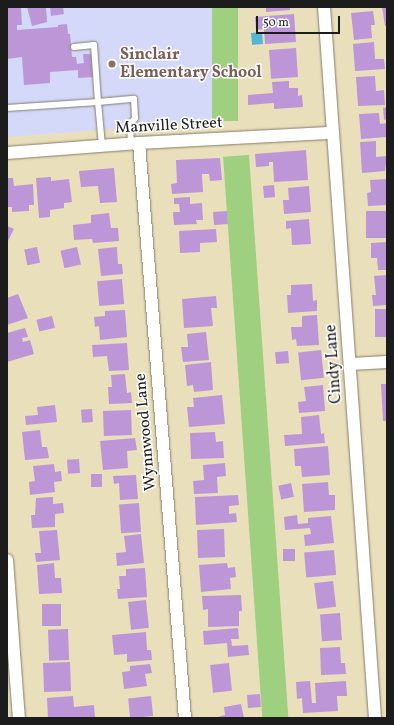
<!DOCTYPE html>
<html>
<head>
<meta charset="utf-8">
<style>
  body { margin:0 }
  #map { position:relative; width:394px; height:725px; overflow:hidden; background:#eadfbb; font-family:Vollkorn,serif }
  div>[style] { position:absolute }
  [style*='--x'] { left:calc(var(--x)*1px); top:calc(var(--y)*1px); width:calc(var(--w)*1px); rotate:calc(var(--a)*1deg) }
  .built>* { inset:0; background:#d4d8f9 }
  .green>* { inset:0; background:#9fd080; transform-origin:0 0 }
  .water>* { inset:0; background:#56b4d4; transform-origin:0 0 }
  .building>* { inset:0; background:#bd96d8; transform-origin:0 0 }
  .roads { filter:drop-shadow(0 0 1px #837e6c) drop-shadow(0 0 1px #837e6c) }
  .service>* { height:6px; margin:-3px; padding:0 3px; transform-origin:3px; border-radius:3px; background:#fff }
  .minor>* { height:12px; margin:-6px; padding:0 6px; transform-origin:6px; border-radius:6px; background:#fff }
  .dots>* { width:11px; height:11px; translate:-50% -50%; box-sizing:border-box; border:2px solid #fff; border-radius:50% }
  span { translate:-50% -50%; white-space:nowrap; text-align:center; line-height:1.15; -webkit-text-stroke:3px #fff; paint-order:stroke }
  .education-label { font-size:16px; color:#785e54; font-weight:700 }
  .left { translate:0 -50%; text-align:left }
  .street-label { font-size:16px; color:#1c1c1c }
  .frame { position:absolute; inset:0; border:8px solid #1c1c1c; pointer-events:none }
  .scale { position:absolute; left:256px; top:16px; width:84px; height:18px; box-sizing:border-box; border:2px solid #1c1c1c; border-top:0; padding-left:5px; font-size:12px; line-height:14px; white-space:nowrap; color:#1c1c1c; -webkit-text-stroke:3px #fff; paint-order:stroke }
</style>
</head>
<body>
<div id="map">
  <div class="built">
    <div style="clip-path:polygon(7px 7px,212px 7px,220px 121px,7px 137px)"></div>
  </div>
  <div class="green">
    <div style="left:212px;top:7px;width:26px;height:114px"></div>
    <div style="left:249px;top:155px;width:564px;height:26px;rotate:86deg"></div>
  </div>
  <div class="water">
    <div style="left:262px;top:32px;width:12px;height:11px;rotate:85deg"></div>
  </div>
  <div class="building">
    <div style="clip-path:polygon(7px 7px,21px 7px,22px 25px,17px 25px,17px 30px,58px 27px,58px 25px,67px 24px,68px 34px,70px 34px,72px 57px,76px 57px,77px 64px,84px 63px,83px 54px,91px 54px,93px 77px,78px 78px,78px 70px,50px 72px,50px 83px,24px 85px,22px 57px,7px 59px)"></div>
    <div style="clip-path:polygon(27px 7px,46px 7px,47px 22px,32px 26px)"></div>
    <div style="clip-path:polygon(50px 7px,63px 7px,64px 14px,51px 16px)"></div>
    <div style="clip-path:polygon(266px 7px,290px 7px,290px 10px,266px 12px)"></div>
    <div style="clip-path:polygon(382px 7px,387px 7px,387px 26px,385px 26px)"></div>
    <div style="clip-path:polygon(373px 11px,375px 25px,371px 25px,372px 38px,354px 40px,351px 13px)"></div>
    <div style="clip-path:polygon(294px 14px,296px 42px,265px 44px,264px 29px,256px 30px,255px 17px)"></div>
    <div style="clip-path:polygon(374px 42px,375px 59px,384px 59px,385px 69px,355px 71px,353px 44px)"></div>
    <div style="left:296px;top:48px;width:29px;height:27px;rotate:86deg"></div>
    <div style="clip-path:polygon(375px 76px,376px 91px,384px 90px,385px 105px,358px 106px,356px 77px)"></div>
    <div style="clip-path:polygon(289px 81px,289px 88px,298px 88px,298px 96px,302px 95px,303px 107px,274px 109px,274px 103px,248px 105px,248px 95px,273px 93px,272px 82px)"></div>
    <div style="clip-path:polygon(387px 107px,387px 119px,384px 120px,383px 108px)"></div>
    <div style="clip-path:polygon(379px 113px,380px 124px,387px 123px,387px 137px,361px 139px,359px 114px)"></div>
    <div style="clip-path:polygon(376px 141px,376px 157px,387px 156px,385px 171px,362px 173px,360px 142px)"></div>
    <div style="clip-path:polygon(306px 150px,308px 180px,274px 182px,273px 162px,269px 162px,269px 166px,256px 167px,255px 154px)"></div>
    <div style="clip-path:polygon(220px 158px,222px 180px,210px 181px,209px 174px,202px 174px,203px 192px,172px 194px,171px 184px,177px 183px,176px 160px)"></div>
    <div style="clip-path:polygon(114px 168px,117px 202px,100px 203px,98px 186px,81px 187px,79px 171px)"></div>
    <div style="clip-path:polygon(51px 177px,51px 181px,69px 179px,72px 202px,64px 203px,64px 208px,50px 210px,50px 217px,39px 218px,36px 178px)"></div>
    <div style="clip-path:polygon(7px 178px,13px 178px,14px 186px,33px 184px,34px 205px,29px 205px,29px 211px,12px 212px,12px 207px,7px 207px)"></div>
    <div style="clip-path:polygon(386px 179px,387px 205px,368px 206px,367px 193px,371px 192px,370px 180px)"></div>
    <div style="left:274px;top:185px;width:12px;height:11px;rotate:85deg"></div>
    <div style="clip-path:polygon(309px 186px,311px 212px,284px 214px,283px 200px,289px 200px,288px 188px)"></div>
    <div style="clip-path:polygon(190px 197px,190px 204px,202px 203px,203px 220px,196px 220px,197px 224px,174px 225px,173px 212px,180px 212px,179px 204px,174px 204px,174px 198px)"></div>
    <div style="left:227px;top:211px;width:13px;height:14px;rotate:86deg"></div>
    <div style="left:387px;top:211px;width:27px;height:21px;rotate:90deg"></div>
    <div style="clip-path:polygon(109px 213px,111px 228px,118px 228px,119px 241px,93px 243px,92px 239px,74px 240px,73px 225px,91px 223px,91px 215px)"></div>
    <div style="clip-path:polygon(309px 219px,311px 244px,292px 245px,291px 228px,286px 229px,286px 221px)"></div>
    <div style="clip-path:polygon(7px 226px,14px 229px,8px 241px,7px 241px)"></div>
    <div style="clip-path:polygon(216px 229px,217px 242px,200px 243px,200px 252px,180px 253px,179px 231px)"></div>
    <div style="clip-path:polygon(387px 242px,387px 270px,378px 270px,377px 258px,371px 258px,371px 243px)"></div>
    <div style="left:37px;top:247px;width:16px;height:13px;rotate:79deg"></div>
    <div style="left:77px;top:247px;width:18px;height:17px;rotate:77deg"></div>
    <div style="clip-path:polygon(117px 247px,118px 264px,122px 264px,123px 274px,101px 276px,98px 249px)"></div>
    <div style="clip-path:polygon(387px 275px,387px 305px,373px 306px,372px 295px,376px 295px,374px 276px)"></div>
    <div style="left:122px;top:279px;width:25px;height:25px;rotate:85deg"></div>
    <div style="clip-path:polygon(312px 284px,313px 301px,317px 300px,317px 311px,288px 313px,287px 295px,291px 295px,291px 285px)"></div>
    <div style="clip-path:polygon(18px 294px,28px 318px,7px 325px,7px 298px)"></div>
    <div style="clip-path:polygon(216px 296px,217px 308px,211px 308px,213px 326px,184px 328px,182px 299px)"></div>
    <div style="left:387px;top:309px;width:28px;height:12px;rotate:90deg"></div>
    <div style="clip-path:polygon(125px 310px,127px 337px,100px 340px,99px 326px,95px 327px,94px 317px,105px 316px,105px 311px)"></div>
    <div style="clip-path:polygon(317px 315px,319px 345px,297px 346px,296px 339px,292px 340px,291px 327px,302px 327px,302px 316px)"></div>
    <div style="left:52px;top:316px;width:12px;height:16px;rotate:76deg"></div>
    <div style="clip-path:polygon(25px 328px,28px 337px,22px 338px,23px 342px,30px 340px,34px 354px,7px 362px,7px 333px)"></div>
    <div style="clip-path:polygon(206px 332px,209px 360px,183px 362px,181px 347px,188px 347px,187px 334px)"></div>
    <div style="clip-path:polygon(127px 343px,129px 370px,109px 371px,107px 356px,93px 357px,92px 345px)"></div>
    <div style="left:321px;top:350px;width:28px;height:23px;rotate:84deg"></div>
    <div style="left:288px;top:351px;width:12px;height:13px;rotate:85deg"></div>
    <div style="clip-path:polygon(211px 362px,213px 390px,194px 392px,193px 385px,187px 386px,185px 365px)"></div>
    <div style="clip-path:polygon(125px 374px,127px 393px,131px 392px,132px 403px,109px 404px,108px 387px,112px 387px,111px 375px)"></div>
    <div style="clip-path:polygon(381px 384px,387px 384px,387px 421px,383px 421px)"></div>
    <div style="clip-path:polygon(323px 385px,325px 411px,299px 413px,298px 402px,306px 401px,304px 387px)"></div>
    <div style="clip-path:polygon(222px 395px,225px 424px,189px 427px,187px 407px,194px 407px,193px 398px)"></div>
    <div style="clip-path:polygon(55px 405px,57px 422px,26px 425px,25px 416px,38px 415px,37px 407px)"></div>
    <div style="left:92px;top:409px;width:13px;height:11px;rotate:86deg"></div>
    <div style="left:131px;top:410px;width:25px;height:28px;rotate:88deg"></div>
    <div style="clip-path:polygon(319px 415px,321px 434px,324px 433px,325px 443px,285px 446px,284px 435px,302px 434px,301px 417px)"></div>
    <div style="clip-path:polygon(40px 430px,42px 447px,47px 447px,49px 458px,25px 460px,22px 432px)"></div>
    <div style="clip-path:polygon(215px 432px,216px 442px,223px 441px,224px 458px,191px 459px,190px 433px)"></div>
    <div style="clip-path:polygon(135px 438px,137px 450px,127px 451px,128px 468px,103px 470px,100px 441px)"></div>
    <div style="clip-path:polygon(328px 446px,330px 475px,302px 477px,301px 466px,295px 466px,294px 449px)"></div>
    <div style="left:79px;top:459px;width:14px;height:12px;rotate:86deg"></div>
    <div style="clip-path:polygon(225px 463px,226px 476px,217px 477px,218px 493px,194px 494px,193px 481px,204px 480px,203px 465px)"></div>
    <div style="clip-path:polygon(54px 464px,55px 472px,61px 471px,62px 481px,54px 482px,55px 492px,30px 495px,29px 482px,35px 481px,33px 466px)"></div>
    <div style="left:91px;top:474px;width:11px;height:13px"></div>
    <div style="clip-path:polygon(136px 475px,138px 499px,120px 500px,119px 483px,114px 484px,113px 476px)"></div>
    <div style="clip-path:polygon(328px 482px,329px 495px,335px 495px,335px 510px,304px 512px,302px 484px)"></div>
    <div style="left:291px;top:483px;width:14px;height:13px;rotate:78deg"></div>
    <div style="clip-path:polygon(238px 495px,239px 505px,229px 506px,229px 514px,236px 513px,237px 522px,196px 525px,195px 497px)"></div>
    <div style="clip-path:polygon(53px 497px,53px 504px,63px 503px,64px 513px,55px 514px,55px 527px,32px 528px,31px 515px,35px 515px,36px 498px)"></div>
    <div style="left:139px;top:503px;width:29px;height:20px;rotate:86deg"></div>
    <div style="clip-path:polygon(297px 515px,298px 524px,308px 523px,308px 518px,331px 516px,334px 543px,305px 546px,304px 535px,311px 534px,310px 528px,285px 530px,284px 517px)"></div>
    <div style="left:224px;top:529px;width:28px;height:27px;rotate:88deg"></div>
    <div style="clip-path:polygon(57px 530px,60px 560px,36px 562px,35px 553px,41px 553px,39px 531px)"></div>
    <div style="clip-path:polygon(141px 534px,144px 563px,117px 566px,116px 553px,126px 552px,124px 536px)"></div>
    <div style="left:283px;top:549px;width:12px;height:12px"></div>
    <div style="left:334px;top:550px;width:25px;height:30px;rotate:85deg"></div>
    <div style="clip-path:polygon(54px 563px,55px 578px,61px 578px,62px 593px,39px 594px,37px 565px)"></div>
    <div style="clip-path:polygon(227px 563px,228px 568px,235px 567px,236px 577px,230px 578px,231px 589px,201px 592px,199px 565px)"></div>
    <div style="clip-path:polygon(145px 568px,147px 597px,118px 599px,117px 589px,120px 589px,119px 576px,126px 576px,126px 569px)"></div>
    <div style="left:333px;top:581px;width:26px;height:19px;rotate:83deg"></div>
    <div style="clip-path:polygon(241px 595px,242px 611px,239px 611px,239px 626px,208px 627px,208px 609px,203px 610px,202px 596px)"></div>
    <div style="left:146px;top:600px;width:28px;height:18px;rotate:84deg"></div>
    <div style="left:42px;top:604px;width:19px;height:22px"></div>
    <div style="left:340px;top:613px;width:27px;height:20px;rotate:86deg"></div>
    <div style="clip-path:polygon(238px 628px,239px 639px,231px 639px,232px 646px,248px 645px,249px 655px,228px 657px,227px 643px,204px 645px,203px 631px)"></div>
    <div style="left:68px;top:629px;width:31px;height:20px;rotate:88deg"></div>
    <div style="clip-path:polygon(146px 632px,147px 650px,151px 650px,152px 660px,127px 662px,127px 654px,114px 655px,112px 635px)"></div>
    <div style="clip-path:polygon(340px 647px,341px 663px,345px 663px,346px 674px,321px 675px,320px 648px)"></div>
    <div style="left:70px;top:662px;width:29px;height:27px;rotate:88deg"></div>
    <div style="left:229px;top:663px;width:28px;height:19px;rotate:84deg"></div>
    <div style="clip-path:polygon(150px 664px,152px 673px,145px 674px,147px 686px,124px 689px,122px 672px,130px 671px,130px 666px)"></div>
    <div style="clip-path:polygon(310px 681px,312px 703px,316px 703px,315px 683px,346px 681px,347px 696px,337px 696px,338px 711px,303px 713px,302px 698px,297px 699px,296px 682px)"></div>
    <div style="left:260px;top:694px;width:13px;height:13px;rotate:86deg"></div>
    <div style="clip-path:polygon(73px 696px,74px 707px,94px 705px,95px 718px,48px 718px,47px 698px)"></div>
    <div style="left:151px;top:696px;width:20px;height:23px;rotate:84deg"></div>
    <div style="clip-path:polygon(241px 704px,244px 718px,214px 718px,225px 715px,224px 707px)"></div>
  </div>
  <div class="roads">
    <div class="service">
      <div style="--x:74;--y:47;--w:20;--a:-6"></div>
      <div style="--x:94;--y:45;--w:57;--a:86"></div>
      <div style="--x:98;--y:102;--w:36;--a:-5"></div>
      <div style="--x:134;--y:99;--w:19;--a:87"></div>
      <div style="--x:135;--y:118;--w:9;--a:126"></div>
      <div style="--x:130;--y:125;--w:18;--a:87"></div>
      <div style="--x:7;--y:108;--w:91;--a:-3.8"></div>
      <div style="--x:98;--y:102;--w:44;--a:84.8"></div>
    </div>
    <div class="minor">
      <div style="--x:324;--y:7;--w:713;--a:85.9"></div>
      <div style="--x:139;--y:143;--w:577;--a:85.43"></div>
      <div style="--x:7;--y:153;--w:132;--a:-4.3"></div>
      <div style="--x:139;--y:143;--w:194;--a:-3"></div>
      <div style="--x:351;--y:364;--w:36;--a:-3"></div>
      <div style="--x:7;--y:560;--w:158;--a:85.7"></div>
    </div>
  </div>
  <div class="dots">
    <div style="left:112px;top:64px;background:#8d6e63"></div>
  </div>
  <div class="education-label">
    <span class="left" style="left:120px;top:64px">Sinclair<br>Elementary School</span>
  </div>
  <div class="street-label">
    <span style="left:169px;top:126px;rotate:-3deg">Manville Street</span>
    <span style="left:334px;top:364px;rotate:-94deg">Cindy Lane</span>
    <span style="left:146px;top:432px;rotate:-95deg">Wynnwood Lane</span>
  </div>
  <div class="frame"></div>
  <div class="scale">50 m</div>
</div>
</body>
</html>
